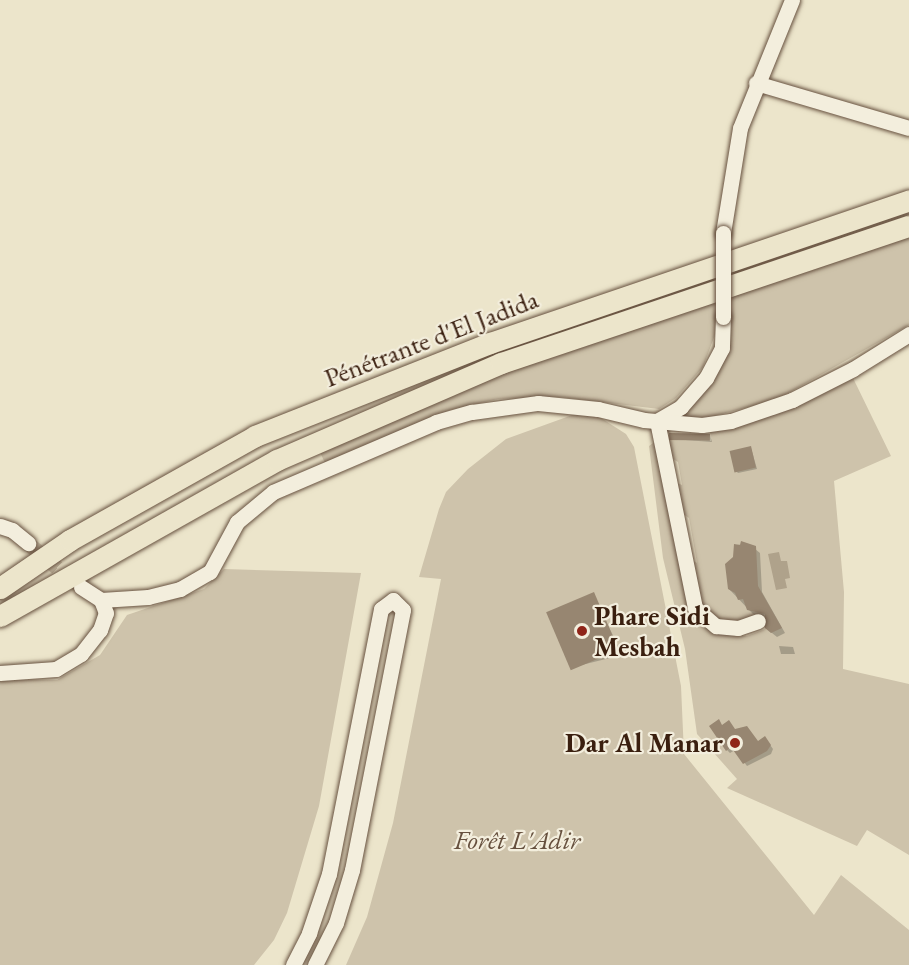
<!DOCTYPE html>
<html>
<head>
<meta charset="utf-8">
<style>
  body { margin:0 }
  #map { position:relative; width:909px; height:965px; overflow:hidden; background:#ece5cb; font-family:"EB Garamond",serif }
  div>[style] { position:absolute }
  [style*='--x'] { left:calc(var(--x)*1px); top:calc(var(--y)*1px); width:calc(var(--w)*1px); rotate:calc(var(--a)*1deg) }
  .green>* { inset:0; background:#cec3ab }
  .water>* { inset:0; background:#afa28b }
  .shadow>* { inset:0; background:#0003; transform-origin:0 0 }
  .building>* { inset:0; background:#978671; transform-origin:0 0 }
  .minor-tunnel>* { height:15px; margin-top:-7.5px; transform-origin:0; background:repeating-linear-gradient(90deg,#c8bda5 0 15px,transparent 0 23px) }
  .roads { filter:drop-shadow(0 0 2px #66503e) drop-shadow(0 0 2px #66503e) }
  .minor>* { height:15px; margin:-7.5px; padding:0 7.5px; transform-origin:7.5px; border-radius:7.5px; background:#f3eedd }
  .highway>* { height:21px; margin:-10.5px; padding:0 10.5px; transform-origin:10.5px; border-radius:10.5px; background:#ece5cb }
  .bridges { filter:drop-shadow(0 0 2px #66503e) drop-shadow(0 0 2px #66503e) }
  .minor-bridge>* { height:15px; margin:-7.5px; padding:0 7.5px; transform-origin:7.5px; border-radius:7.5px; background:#f3eedd }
  .dots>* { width:16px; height:16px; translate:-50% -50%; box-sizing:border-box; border:3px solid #f3eedd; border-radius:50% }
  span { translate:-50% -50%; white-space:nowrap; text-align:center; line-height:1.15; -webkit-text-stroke:4.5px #f3eedd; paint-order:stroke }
  .street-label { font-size:27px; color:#3a1f0f }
  .poi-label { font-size:27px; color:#3a1f0f; font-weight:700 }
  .left { translate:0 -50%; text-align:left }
  .right { translate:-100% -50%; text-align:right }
  .park-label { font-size:27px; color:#66503e; font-style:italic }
</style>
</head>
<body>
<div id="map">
  <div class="green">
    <div style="clip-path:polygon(909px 232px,909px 325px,776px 400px,695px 421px,676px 414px,715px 371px,729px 294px)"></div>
    <div style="clip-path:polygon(716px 298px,716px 332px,703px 367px,676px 398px,659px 409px,560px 397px,498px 399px,450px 410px,325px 463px,318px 448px,504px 367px)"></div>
    <div style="clip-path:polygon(853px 378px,891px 456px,834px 481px,844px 592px,843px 669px,909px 684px,909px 855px,867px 830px,857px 846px,727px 788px,737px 779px,697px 734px,685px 649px,663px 558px,649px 446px,656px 441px,693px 614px,713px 633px,747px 636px,765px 629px,762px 623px,729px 622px,712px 617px,701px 608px,689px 558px,697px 563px,689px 518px,680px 512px,675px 482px,682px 485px,678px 462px,668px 456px,663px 436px,675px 433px,675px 440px,711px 441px,710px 432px,777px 414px)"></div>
    <div style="clip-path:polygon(575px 414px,601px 418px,626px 434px,634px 447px,681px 686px,684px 754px,814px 915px,841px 875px,909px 930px,909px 965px,346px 965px,367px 917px,393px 823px,441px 579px,419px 577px,439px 509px,446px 492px,468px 469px,506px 439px)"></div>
    <div style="clip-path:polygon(224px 569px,361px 573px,319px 806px,287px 913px,274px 940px,254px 965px,0 965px,0 679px,57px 680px,100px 655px,127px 615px,204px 589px)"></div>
  </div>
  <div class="water">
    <div style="clip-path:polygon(779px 552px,781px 561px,787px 561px,790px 578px,785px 579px,787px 588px,776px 590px,768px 554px)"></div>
  </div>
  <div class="shadow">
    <div style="clip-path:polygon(710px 435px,712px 442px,672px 439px)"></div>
    <div style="clip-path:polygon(751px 448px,757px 469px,738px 473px,736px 471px)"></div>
    <div style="clip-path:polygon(749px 544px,760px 553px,762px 592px,785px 633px,777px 637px,767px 629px,766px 617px,753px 614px,729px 589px,736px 545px)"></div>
    <div style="clip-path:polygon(593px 594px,619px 648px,570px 667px)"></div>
    <div style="clip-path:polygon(779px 646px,793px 647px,795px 654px,781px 654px)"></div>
    <div style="left:621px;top:651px;width:4px;height:53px;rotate:76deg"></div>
    <div style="clip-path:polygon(723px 726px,759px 743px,768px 742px,773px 749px,771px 754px,747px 766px,735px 750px,730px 753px,727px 750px)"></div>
  </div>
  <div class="building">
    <div style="left:669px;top:433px;width:41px;height:7px;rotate:1deg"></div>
    <div style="left:751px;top:446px;width:22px;height:22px;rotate:77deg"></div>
    <div style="clip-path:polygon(741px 541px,756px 546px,758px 586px,782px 628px,771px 633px,765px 628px,765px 614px,747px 610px,743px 599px,738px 600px,735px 593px,728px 589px,725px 564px,733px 557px,734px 544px,740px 545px)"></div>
    <div style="left:594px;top:592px;width:63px;height:52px;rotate:67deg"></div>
    <div style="clip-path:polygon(719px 719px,722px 725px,729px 720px,735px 729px,747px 726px,758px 741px,765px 736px,771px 745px,767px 751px,743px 764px,731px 747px,726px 751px,709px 726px)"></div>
  </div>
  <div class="minor-tunnel">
    <div style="--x:28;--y:543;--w:62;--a:39.8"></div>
  </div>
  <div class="roads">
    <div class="minor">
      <div style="--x:756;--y:83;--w:159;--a:16.4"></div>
      <div style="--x:723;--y:233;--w:106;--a:-80.8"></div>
      <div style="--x:740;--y:128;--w:138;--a:-67.9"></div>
      <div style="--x:723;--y:317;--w:31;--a:92"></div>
      <div style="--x:722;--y:348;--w:34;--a:118"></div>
      <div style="--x:706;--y:378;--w:38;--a:131"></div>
      <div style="--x:681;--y:407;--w:28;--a:150"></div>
      <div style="--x:657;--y:421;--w:191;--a:78.5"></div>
      <div style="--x:695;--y:608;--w:28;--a:41"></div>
      <div style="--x:716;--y:626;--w:22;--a:5"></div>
      <div style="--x:738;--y:628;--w:21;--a:-19"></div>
      <div style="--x:0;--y:526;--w:13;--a:18"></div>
      <div style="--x:12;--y:530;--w:21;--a:39"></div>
      <div style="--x:81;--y:587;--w:24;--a:33"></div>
      <div style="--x:101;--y:600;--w:47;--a:-3.7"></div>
      <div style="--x:148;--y:597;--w:33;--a:-14"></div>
      <div style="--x:180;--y:589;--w:34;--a:-30"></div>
      <div style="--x:210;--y:572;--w:57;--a:-61.6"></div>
      <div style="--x:237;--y:522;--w:47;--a:-39.8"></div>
      <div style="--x:273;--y:492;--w:177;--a:-23.2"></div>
      <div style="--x:436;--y:422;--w:37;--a:-16"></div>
      <div style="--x:472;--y:412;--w:67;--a:-7.8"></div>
      <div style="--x:538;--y:403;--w:60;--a:5.7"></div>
      <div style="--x:598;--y:409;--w:47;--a:13.4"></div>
      <div style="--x:644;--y:420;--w:58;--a:4.9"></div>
      <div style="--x:702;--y:425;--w:29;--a:-8"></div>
      <div style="--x:731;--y:421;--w:65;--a:-19"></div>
      <div style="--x:792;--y:400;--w:68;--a:-26.9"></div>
      <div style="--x:853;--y:369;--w:66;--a:-32"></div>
      <div style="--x:0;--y:673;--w:56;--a:-4.1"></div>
      <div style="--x:56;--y:669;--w:29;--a:-31"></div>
      <div style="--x:81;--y:654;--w:31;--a:-52"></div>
      <div style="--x:100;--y:630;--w:18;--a:-71"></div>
      <div style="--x:106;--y:613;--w:14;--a:-111"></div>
      <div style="--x:293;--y:965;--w:36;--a:-63"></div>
      <div style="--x:309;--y:933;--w:62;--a:-71.3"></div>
      <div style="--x:329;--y:874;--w:270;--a:-78.9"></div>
      <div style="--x:381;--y:609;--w:15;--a:-37"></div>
      <div style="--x:393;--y:600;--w:14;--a:45"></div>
      <div style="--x:403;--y:610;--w:265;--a:101.1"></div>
      <div style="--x:352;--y:870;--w:55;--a:106.8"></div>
      <div style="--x:336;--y:923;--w:47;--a:116.6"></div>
    </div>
    <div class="highway">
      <div style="--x:0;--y:588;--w:85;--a:-34.4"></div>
      <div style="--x:70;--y:540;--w:212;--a:-29.3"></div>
      <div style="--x:255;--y:436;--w:253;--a:-21.6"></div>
      <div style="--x:490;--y:343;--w:443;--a:-18.8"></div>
      <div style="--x:0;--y:616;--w:318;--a:-29.4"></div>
      <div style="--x:277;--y:460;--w:244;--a:-23.4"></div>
      <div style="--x:501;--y:363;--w:430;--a:-18.6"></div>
    </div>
  </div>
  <div class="bridges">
    <div class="minor-bridge">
      <div style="--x:723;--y:317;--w:84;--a:-90"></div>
    </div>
  </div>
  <div class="dots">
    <div style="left:582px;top:631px;background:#8f2418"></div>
    <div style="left:735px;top:743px;background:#8f2418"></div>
  </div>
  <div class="street-label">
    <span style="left:431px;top:338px;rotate:-21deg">Pénétrante d'El Jadida</span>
  </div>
  <div class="poi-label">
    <span class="left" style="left:594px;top:631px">Phare Sidi<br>Mesbah</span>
    <span class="right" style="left:723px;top:743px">Dar Al Manar</span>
  </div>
  <div class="park-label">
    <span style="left:517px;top:840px">Forêt L'Adir</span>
  </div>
</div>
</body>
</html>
